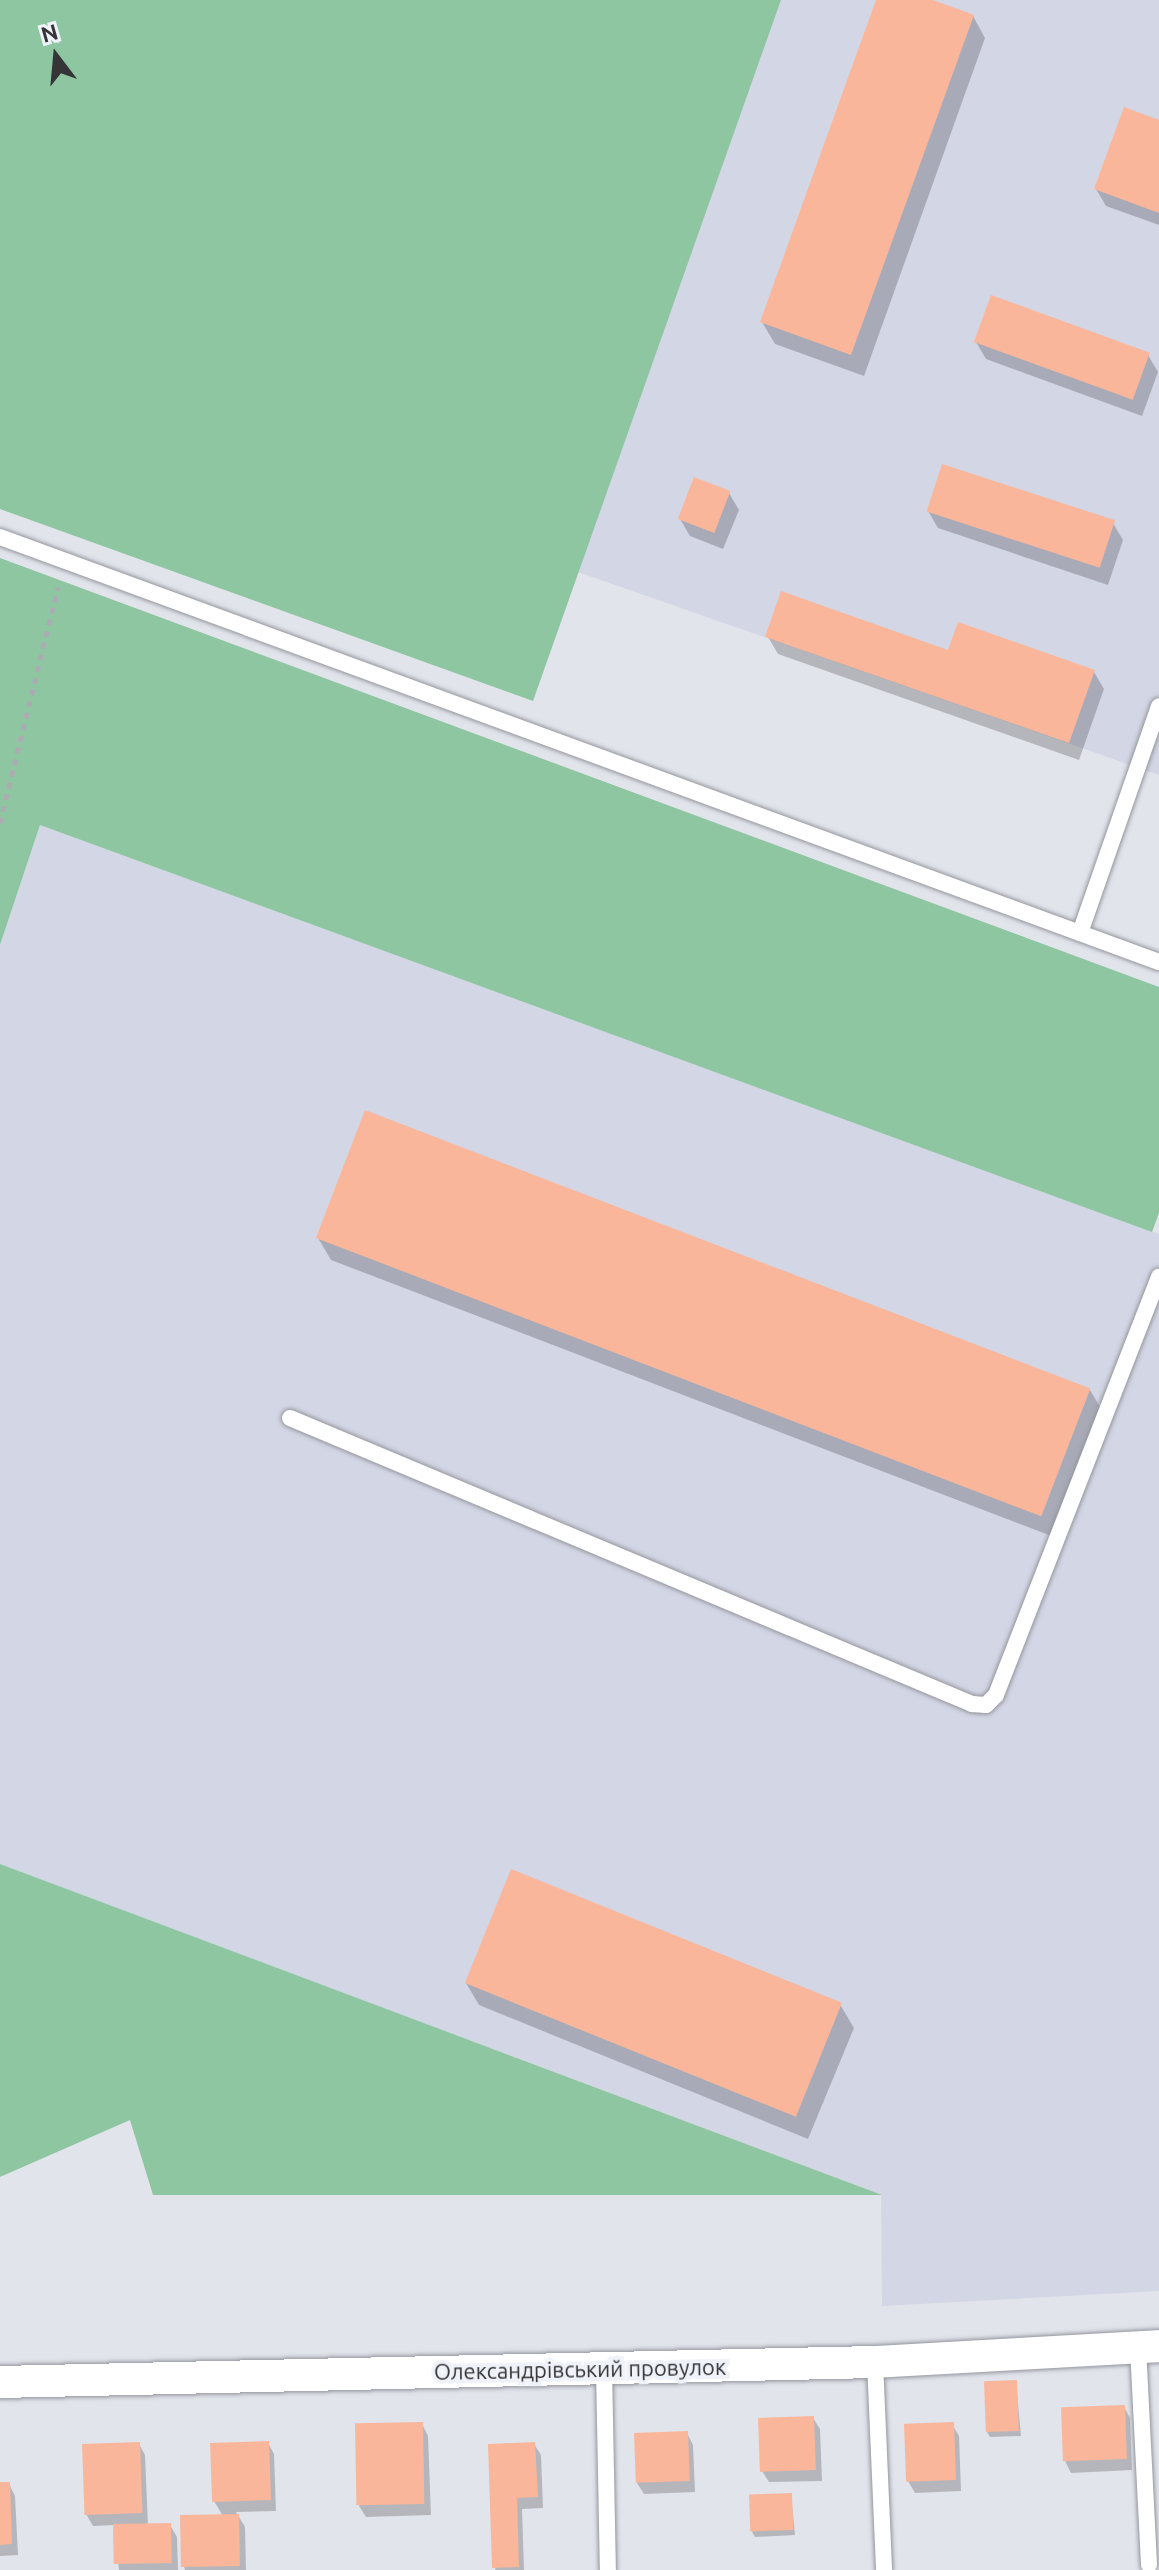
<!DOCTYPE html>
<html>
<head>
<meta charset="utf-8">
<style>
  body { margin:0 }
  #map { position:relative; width:1159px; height:2570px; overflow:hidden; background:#e2e4ec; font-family:Ubuntu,sans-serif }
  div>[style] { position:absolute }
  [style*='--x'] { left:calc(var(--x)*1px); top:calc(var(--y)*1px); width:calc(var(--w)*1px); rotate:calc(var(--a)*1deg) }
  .built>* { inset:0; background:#d3d6e5 }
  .green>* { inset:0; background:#8ec6a1 }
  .shadow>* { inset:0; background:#0003 }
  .building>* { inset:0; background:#f9b69a; transform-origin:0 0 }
  .path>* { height:5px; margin-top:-2.5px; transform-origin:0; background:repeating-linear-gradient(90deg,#aaacb2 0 6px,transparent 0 12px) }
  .roads { filter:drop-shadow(0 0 2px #94969d) drop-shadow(0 0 2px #94969d) }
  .lane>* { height:16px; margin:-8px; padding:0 8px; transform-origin:8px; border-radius:8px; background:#fff }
  .street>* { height:32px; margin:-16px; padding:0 16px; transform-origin:16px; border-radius:16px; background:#fff }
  span { translate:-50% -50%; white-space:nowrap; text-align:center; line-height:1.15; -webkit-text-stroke:8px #eff2f9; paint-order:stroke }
  .street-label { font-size:22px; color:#353538 }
  .north { position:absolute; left:16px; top:16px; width:80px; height:80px; -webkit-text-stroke:6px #eff2f9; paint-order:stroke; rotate:344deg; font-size:22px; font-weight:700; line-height:32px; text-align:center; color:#353538 }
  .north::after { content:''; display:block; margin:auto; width:28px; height:36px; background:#353538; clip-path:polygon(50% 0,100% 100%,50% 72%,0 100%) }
</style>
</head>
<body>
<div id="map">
  <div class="built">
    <div style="clip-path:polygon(781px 0,1159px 0,1159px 775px,578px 572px)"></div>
    <div style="clip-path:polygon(40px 825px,1159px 1234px,1159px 2291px,882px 2306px,881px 2195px,0 1864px,0 945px)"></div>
  </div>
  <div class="green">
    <div style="clip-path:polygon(0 0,781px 0,533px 701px,0 509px)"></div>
    <div style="clip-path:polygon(0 558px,1159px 987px,1159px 1213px,1152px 1232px,40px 825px,0 945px)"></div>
    <div style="clip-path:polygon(0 1864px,882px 2195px,153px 2195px,130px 2120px,0 2177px)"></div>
  </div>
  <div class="shadow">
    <div style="clip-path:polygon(878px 0,927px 0,973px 16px,985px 38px,864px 376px,775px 344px,762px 322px)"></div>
    <div style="clip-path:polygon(1159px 123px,1159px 225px,1106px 206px,1096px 189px)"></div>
    <div style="clip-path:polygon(976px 342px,1148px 355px,1158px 372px,1142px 416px,986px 359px)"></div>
    <div style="clip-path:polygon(729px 493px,739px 510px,723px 549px,690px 536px,680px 519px)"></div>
    <div style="clip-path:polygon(928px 511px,1113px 523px,1123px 540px,1108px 585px,938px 528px)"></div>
    <div style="clip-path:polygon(768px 637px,949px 652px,1094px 672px,1104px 689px,1079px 760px,778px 654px)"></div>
    <div style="clip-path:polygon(318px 1238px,1090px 1390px,1103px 1412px,1054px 1537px,331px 1260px)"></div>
    <div style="clip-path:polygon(466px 1983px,841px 2006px,854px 2028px,808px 2139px,479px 2005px)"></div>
    <div style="clip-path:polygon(1016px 2382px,1021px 2436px,990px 2437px,987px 2432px)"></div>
    <div style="clip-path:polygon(1124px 2407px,1130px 2418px,1132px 2470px,1071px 2473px,1065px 2461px)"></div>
    <div style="clip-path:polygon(813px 2418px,820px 2429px,822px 2481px,769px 2482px,762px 2471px)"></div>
    <div style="clip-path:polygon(422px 2424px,428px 2436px,431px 2515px,366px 2517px,359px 2506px)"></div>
    <div style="clip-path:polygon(952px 2424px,959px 2436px,961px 2491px,915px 2493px,908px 2481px)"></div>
    <div style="clip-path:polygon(687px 2433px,693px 2445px,695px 2492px,644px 2494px,637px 2483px)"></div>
    <div style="clip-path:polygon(268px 2443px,274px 2454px,276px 2511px,236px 2512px,245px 2527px,246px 2570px,185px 2570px,184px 2567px,223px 2516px,214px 2501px)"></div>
    <div style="clip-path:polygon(139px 2444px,145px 2455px,148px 2526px,170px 2525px,177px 2537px,178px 2570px,119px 2570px,115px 2525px,93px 2526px,86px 2514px)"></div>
    <div style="clip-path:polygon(534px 2444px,541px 2455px,543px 2508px,522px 2509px,524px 2570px,495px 2570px)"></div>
    <div style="clip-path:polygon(0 2484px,9px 2484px,15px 2496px,18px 2555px,0 2556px)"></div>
    <div style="clip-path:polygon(791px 2495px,795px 2535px,755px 2537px,752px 2532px)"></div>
  </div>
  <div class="building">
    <div style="clip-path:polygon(876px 0,933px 0,974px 15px,851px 355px,760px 322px)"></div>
    <div style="clip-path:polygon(1124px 107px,1159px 120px,1159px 213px,1094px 189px)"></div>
    <div style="left:991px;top:295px;width:169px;height:50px;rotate:20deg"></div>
    <div style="left:942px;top:464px;width:182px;height:50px;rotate:18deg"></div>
    <div style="left:694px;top:477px;width:39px;height:45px;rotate:21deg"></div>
    <div style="clip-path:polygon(781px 591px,948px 650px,958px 622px,1095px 670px,1069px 743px,765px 637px)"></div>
    <div style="left:365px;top:1110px;width:777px;height:137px;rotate:21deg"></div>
    <div style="left:511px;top:1869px;width:357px;height:123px;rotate:22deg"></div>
    <div style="left:1017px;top:2380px;width:51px;height:33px;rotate:88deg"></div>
    <div style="left:1125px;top:2405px;width:54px;height:64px;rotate:88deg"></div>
    <div style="left:814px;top:2416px;width:54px;height:56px;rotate:88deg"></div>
    <div style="left:423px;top:2422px;width:82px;height:68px;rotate:89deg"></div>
    <div style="left:954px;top:2422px;width:58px;height:50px;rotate:88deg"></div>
    <div style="left:688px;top:2431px;width:50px;height:54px;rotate:88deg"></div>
    <div style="left:269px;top:2441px;width:59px;height:59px;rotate:88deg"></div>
    <div style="left:140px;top:2442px;width:71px;height:58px;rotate:88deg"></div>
    <div style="clip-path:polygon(535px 2442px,538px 2497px,517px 2498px,519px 2567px,492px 2568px,488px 2444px)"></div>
    <div style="clip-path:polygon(0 2482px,10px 2482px,12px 2544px,0 2545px)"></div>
    <div style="left:792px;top:2493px;width:37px;height:43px;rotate:88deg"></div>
    <div style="left:239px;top:2514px;width:52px;height:59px;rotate:89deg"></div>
    <div style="left:171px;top:2523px;width:40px;height:58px;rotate:89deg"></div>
  </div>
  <div class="path">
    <div style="--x:0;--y:823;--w:243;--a:-76.2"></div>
  </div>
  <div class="roads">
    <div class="lane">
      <div style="--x:0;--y:537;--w:1234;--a:20.14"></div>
      <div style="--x:1080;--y:933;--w:240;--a:-70.8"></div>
      <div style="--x:290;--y:1418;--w:740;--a:22.75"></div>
      <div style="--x:972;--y:1704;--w:14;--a:4"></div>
      <div style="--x:986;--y:1705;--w:14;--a:-45"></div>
      <div style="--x:996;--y:1695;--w:449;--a:-68.7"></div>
      <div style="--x:1138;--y:2347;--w:218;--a:87.1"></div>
      <div style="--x:875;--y:2362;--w:208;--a:87.5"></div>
      <div style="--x:604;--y:2368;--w:202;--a:88.9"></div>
    </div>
    <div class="street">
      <div style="--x:0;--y:2382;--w:875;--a:-1.31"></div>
      <div style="--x:875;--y:2362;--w:284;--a:-3.2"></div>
    </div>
  </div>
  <div class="street-label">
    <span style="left:580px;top:2369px;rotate:-1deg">Олександрівський провулок</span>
  </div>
  <div class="north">N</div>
</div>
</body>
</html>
